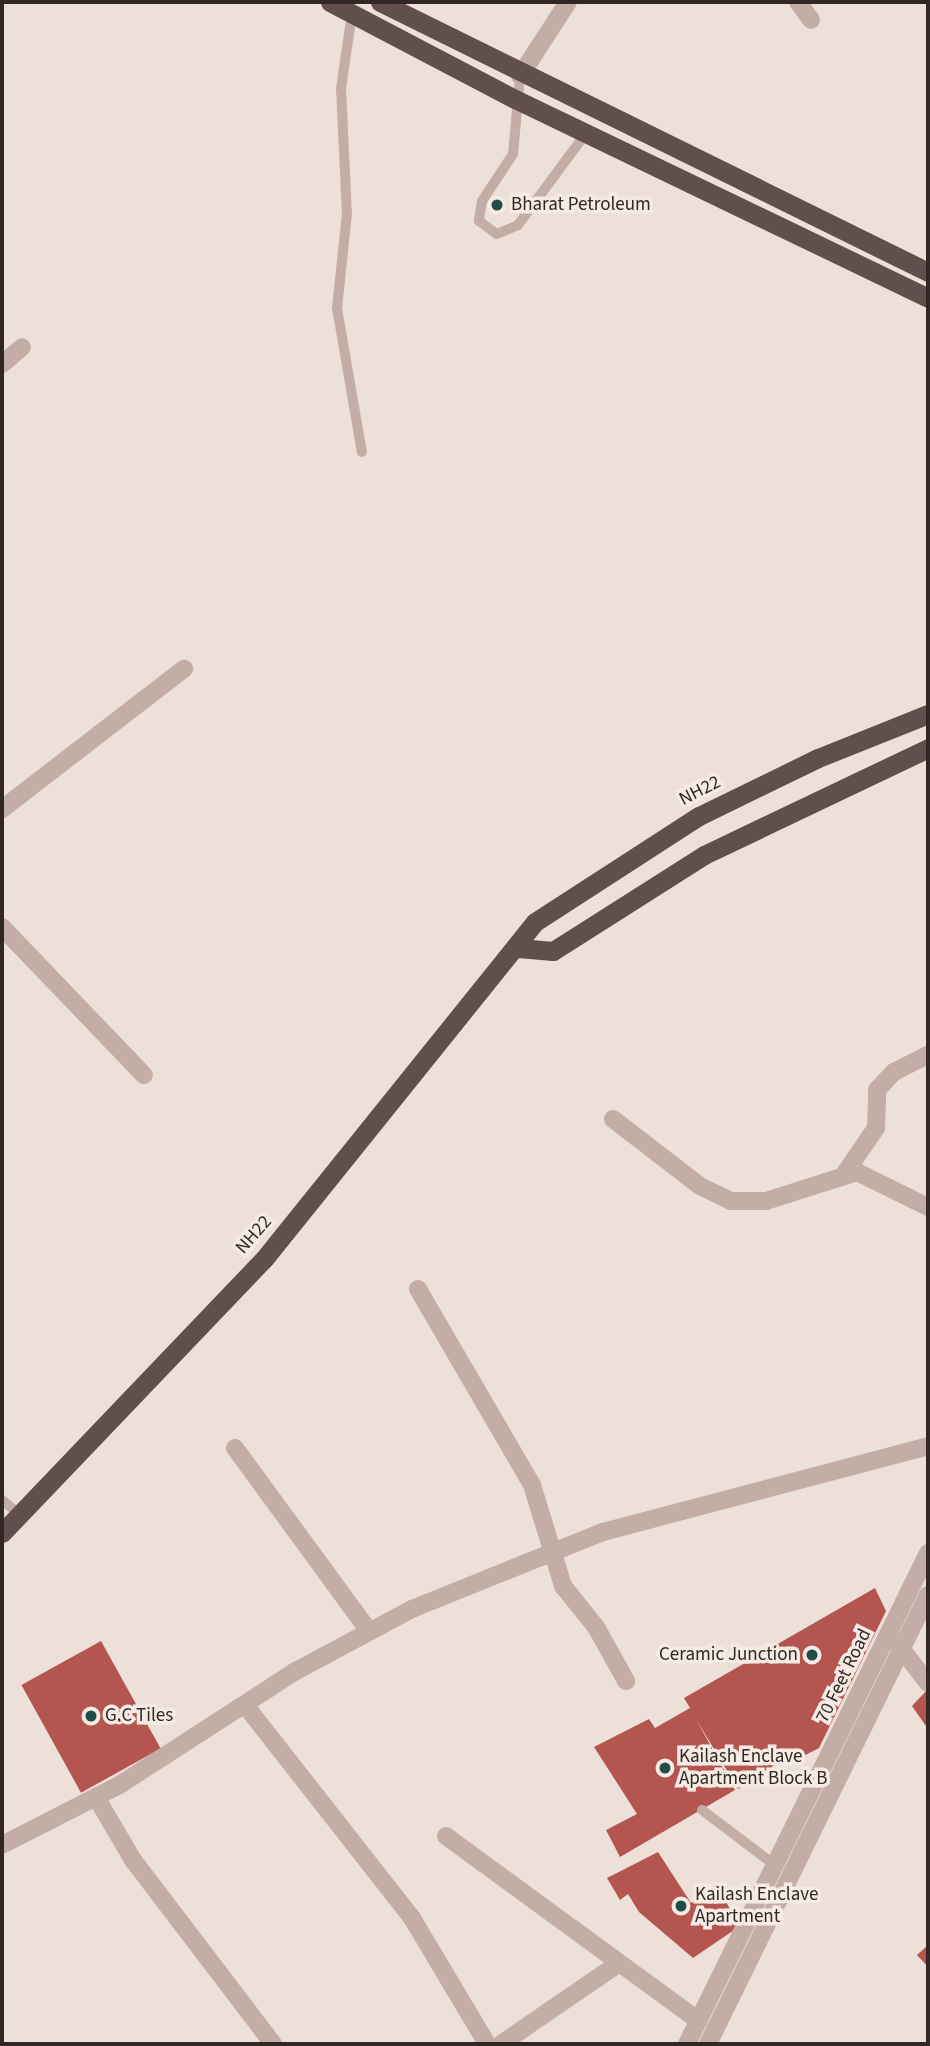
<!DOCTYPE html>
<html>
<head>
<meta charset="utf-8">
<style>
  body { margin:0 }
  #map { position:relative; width:930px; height:2046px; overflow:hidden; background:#ede0d9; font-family:"Source Sans 3",sans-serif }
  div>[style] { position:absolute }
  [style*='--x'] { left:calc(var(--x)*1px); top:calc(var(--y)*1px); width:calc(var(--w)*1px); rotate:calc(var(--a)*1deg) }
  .building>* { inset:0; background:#b45550; transform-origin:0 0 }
  .service>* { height:10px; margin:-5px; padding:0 5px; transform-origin:5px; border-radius:5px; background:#c3aea7 }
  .minor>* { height:18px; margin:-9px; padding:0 9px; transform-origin:9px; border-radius:9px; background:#c3aea7 }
  .trunk>* { height:19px; margin:-9.5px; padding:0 9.5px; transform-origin:9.5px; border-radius:9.5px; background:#604f4c }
  .dots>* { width:19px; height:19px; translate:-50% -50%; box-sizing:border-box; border:4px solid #f5eae4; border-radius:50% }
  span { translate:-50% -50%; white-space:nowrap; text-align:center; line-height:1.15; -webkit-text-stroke:7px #f5eae4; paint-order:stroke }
  .poi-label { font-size:19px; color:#312826 }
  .left { translate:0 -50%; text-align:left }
  .right { translate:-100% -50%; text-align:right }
  .street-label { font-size:19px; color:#312826 }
  .frame { position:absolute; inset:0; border:4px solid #312826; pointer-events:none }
</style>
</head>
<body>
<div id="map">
  <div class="building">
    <div style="clip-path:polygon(875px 1588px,886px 1611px,819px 1748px,786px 1765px,784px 1759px,738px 1789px,696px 1719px,735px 1790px,620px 1857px,606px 1830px,637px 1814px,594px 1747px,649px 1719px,655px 1728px,690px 1708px,684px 1698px)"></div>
    <div style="left:101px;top:1641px;width:123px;height:91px;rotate:61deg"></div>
    <div style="clip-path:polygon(928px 1689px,928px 1729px,912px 1706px)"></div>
    <div style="clip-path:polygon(658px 1852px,691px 1903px,716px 1885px,740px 1926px,693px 1958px,639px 1912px,628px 1894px,620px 1900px,607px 1878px)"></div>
    <div style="clip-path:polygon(928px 1945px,928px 1967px,917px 1955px)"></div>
  </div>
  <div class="service">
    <div style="--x:352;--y:13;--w:76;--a:98.3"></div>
    <div style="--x:341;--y:88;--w:125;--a:87.3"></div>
    <div style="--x:347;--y:213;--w:96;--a:96"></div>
    <div style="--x:337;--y:308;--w:146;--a:80.2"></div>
    <div style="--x:520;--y:76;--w:78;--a:95.1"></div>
    <div style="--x:513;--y:154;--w:56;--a:123.4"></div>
    <div style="--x:482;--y:201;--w:20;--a:99"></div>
    <div style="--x:479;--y:221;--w:22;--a:36"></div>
    <div style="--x:497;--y:234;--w:23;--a:-23"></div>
    <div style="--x:518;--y:225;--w:114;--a:-53.5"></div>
    <div style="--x:2;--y:1500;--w:22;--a:39"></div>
    <div style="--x:702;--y:1810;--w:93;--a:37.1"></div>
  </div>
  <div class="minor">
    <div style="--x:798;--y:2;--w:22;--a:54"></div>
    <div style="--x:520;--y:76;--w:88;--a:-57"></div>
    <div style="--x:2;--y:364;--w:26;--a:-40"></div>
    <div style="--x:2;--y:809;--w:230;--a:-37.6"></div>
    <div style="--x:2;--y:927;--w:205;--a:46.2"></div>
    <div style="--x:613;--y:1119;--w:110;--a:37.6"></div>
    <div style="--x:700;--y:1186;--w:34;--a:26"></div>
    <div style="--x:731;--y:1201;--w:35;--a:0"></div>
    <div style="--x:766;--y:1201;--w:96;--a:-17.7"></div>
    <div style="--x:857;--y:1172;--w:79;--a:26.2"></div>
    <div style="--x:845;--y:1173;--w:55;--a:-55.4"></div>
    <div style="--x:876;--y:1128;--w:38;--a:-88"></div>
    <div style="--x:877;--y:1090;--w:25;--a:-47"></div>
    <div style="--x:894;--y:1072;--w:38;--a:-27"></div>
    <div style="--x:418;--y:1289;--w:227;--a:59.8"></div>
    <div style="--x:532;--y:1485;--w:106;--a:72.9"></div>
    <div style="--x:563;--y:1586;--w:53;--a:51.2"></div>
    <div style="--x:596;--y:1627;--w:62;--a:60.9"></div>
    <div style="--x:235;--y:1448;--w:225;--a:53.8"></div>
    <div style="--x:896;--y:1642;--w:52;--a:52"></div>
    <div style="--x:245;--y:1705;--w:271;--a:51.9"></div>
    <div style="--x:412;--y:1918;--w:147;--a:59.2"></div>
    <div style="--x:96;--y:1797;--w:73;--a:59.6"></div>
    <div style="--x:133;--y:1860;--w:231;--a:52.7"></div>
    <div style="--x:446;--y:1836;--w:313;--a:36.2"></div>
    <div style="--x:2;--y:1845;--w:134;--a:-27.1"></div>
    <div style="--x:121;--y:1784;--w:206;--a:-32.9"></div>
    <div style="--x:294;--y:1672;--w:134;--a:-28.1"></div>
    <div style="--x:412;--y:1609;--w:206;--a:-22"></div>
    <div style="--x:603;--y:1532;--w:336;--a:-14.8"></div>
    <div style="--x:501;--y:2044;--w:142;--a:-34.4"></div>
    <div style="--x:687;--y:2044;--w:547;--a:-63.86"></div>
    <div style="--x:708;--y:2044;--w:500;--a:-63.9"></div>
  </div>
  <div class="trunk">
    <div style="--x:330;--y:2;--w:209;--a:27.7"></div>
    <div style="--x:515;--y:99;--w:458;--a:25.7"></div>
    <div style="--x:380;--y:2;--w:611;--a:26.23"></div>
    <div style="--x:518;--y:948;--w:35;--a:5"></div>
    <div style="--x:553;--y:951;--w:179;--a:-32.4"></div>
    <div style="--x:704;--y:855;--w:248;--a:-25.5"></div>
    <div style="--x:2;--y:1533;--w:379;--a:-46.3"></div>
    <div style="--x:264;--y:1259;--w:432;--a:-51.2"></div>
    <div style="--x:535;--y:922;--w:195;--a:-32.9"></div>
    <div style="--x:699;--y:816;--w:132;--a:-26"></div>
    <div style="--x:818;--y:758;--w:118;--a:-21.8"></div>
  </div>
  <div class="dots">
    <div style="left:497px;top:205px;background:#224c47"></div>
    <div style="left:812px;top:1655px;background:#224c47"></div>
    <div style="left:91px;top:1716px;background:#224c47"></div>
    <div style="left:665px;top:1768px;background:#224c47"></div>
    <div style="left:681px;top:1906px;background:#224c47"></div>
  </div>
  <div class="poi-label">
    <span class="left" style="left:511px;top:205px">Bharat Petroleum</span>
    <span class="right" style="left:798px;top:1655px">Ceramic Junction</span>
    <span class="left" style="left:105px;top:1716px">G.C Tiles</span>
    <span class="left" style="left:679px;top:1768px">Kailash Enclave<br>Apartment Block B</span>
    <span class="left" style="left:695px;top:1906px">Kailash Enclave<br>Apartment</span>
  </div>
  <div class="street-label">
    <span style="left:700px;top:791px;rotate:-27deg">NH22</span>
    <span style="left:254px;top:1235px;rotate:-49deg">NH22</span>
    <span style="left:844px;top:1676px;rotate:-64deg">70 Feet Road</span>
  </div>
  <div class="frame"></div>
</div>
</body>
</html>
